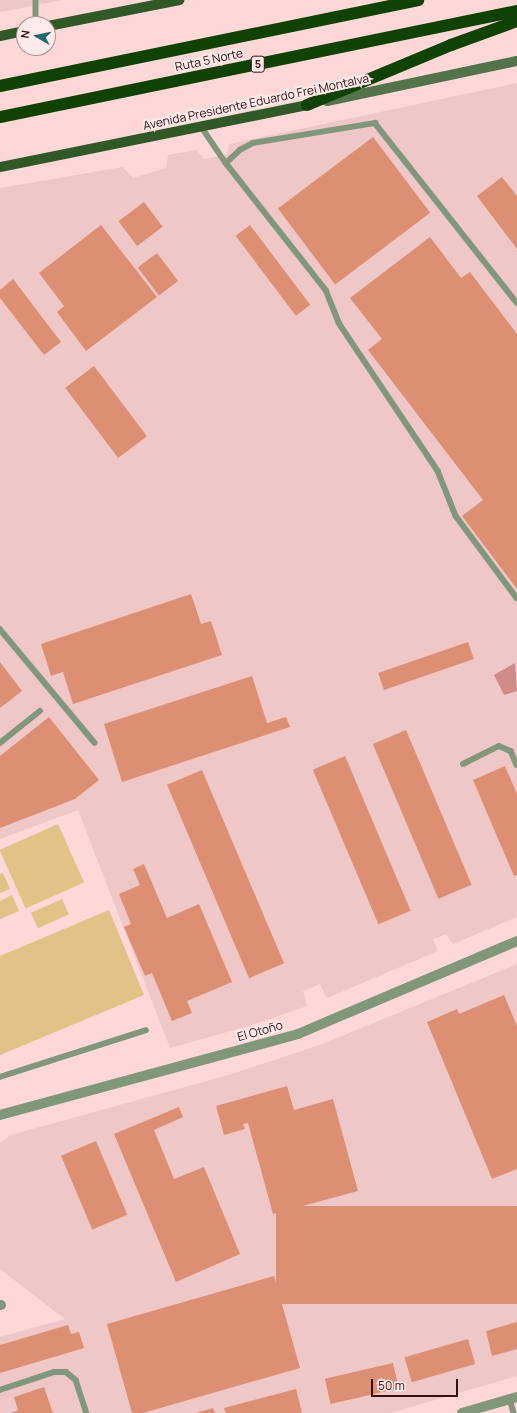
<!DOCTYPE html>
<html>
<head>
<meta charset="utf-8">
<style>
  body { margin:0 }
  #map { position:relative; width:517px; height:1413px; overflow:hidden; background:#fdd8d6; font-family:Manrope,sans-serif }
  div>[style] { position:absolute }
  [style*='--x'] { left:calc(var(--x)*1px); top:calc(var(--y)*1px); width:calc(var(--w)*1px); rotate:calc(var(--a)*1deg) }
  .built>* { inset:0; background:#efc7c6 }
  .green>* { inset:0; background:#e3c288; transform-origin:0 0 }
  .water>* { inset:0; background:#d08b89 }
  .building>* { inset:0; background:#dd8f73; transform-origin:0 0 }
  .lane>* { height:5.5px; margin:-2.75px; padding:0 2.75px; transform-origin:2.75px; border-radius:2.75px; background:#81977c }
  .street>* { height:10px; margin:-5px; padding:0 5px; transform-origin:5px; border-radius:5px; background:#81977c }
  .secondary>* { height:10px; margin:-5px; padding:0 5px; transform-origin:5px; border-radius:5px; background:#52734c }
  .primary>* { height:10px; margin:-5px; padding:0 5px; transform-origin:5px; border-radius:5px; background:#305829 }
  .highway>* { height:12px; margin:-6px; padding:0 6px; transform-origin:6px; border-radius:6px; background:#0f4204 }
  span { translate:-50% -50%; white-space:nowrap; text-align:center; line-height:1.15; -webkit-text-stroke:4px #fdeae9; paint-order:stroke }
  .shield-label span { padding:1px 3px; background:#fdeae9; border:1px solid; border-radius:3px; -webkit-text-stroke-width:0 }
  .shield-label { font-size:11px; color:#311112; font-weight:700 }
  .street-label { font-size:12px; color:#311112 }
  .north { position:absolute; left:16px; top:16px; width:40px; height:40px; box-sizing:border-box; background:#fdeae9; border:1px solid #ab9393; border-radius:50%; rotate:279deg; font-size:11px; font-weight:700; line-height:16px; text-align:center; color:#311112 }
  .north::after { content:''; display:block; margin:auto; width:14px; height:18px; background:#1e6a6f; clip-path:polygon(50% 0,100% 100%,50% 72%,0 100%) }
  .scale { position:absolute; left:371px; top:1379px; width:87px; height:18px; box-sizing:border-box; border:2px solid #311112; border-top:0; padding-left:5px; font-size:12px; line-height:14px; white-space:nowrap; color:#311112; -webkit-text-stroke:3px #fdeae9; paint-order:stroke }
</style>
</head>
<body>
<div id="map">
  <div class="built">
    <div style="clip-path:polygon(0 0,63px 0,0 12px)"></div>
    <div style="clip-path:polygon(517px 83px,517px 917px,453px 944px,446px 934px,433px 939px,438px 951px,327px 998px,320px 984px,303px 991px,307px 1006px,252px 1025px,170px 1048px,78px 810px,0 839px,0 188px,123px 167px,133px 178px,166px 168px,168px 155px,196px 150px,204px 159px,221px 156px,227px 154px,229px 144px)"></div>
    <div style="clip-path:polygon(517px 964px,517px 1376px,390px 1413px,0 1413px,0 1337px,65px 1319px,0 1269px,0 1143px,11px 1135px,232px 1074px,320px 1045px)"></div>
  </div>
  <div class="green">
    <div style="left:58px;top:824px;width:64px;height:64px;rotate:66deg"></div>
    <div style="clip-path:polygon(3px 873px,10px 889px,0 893px,0 874px)"></div>
    <div style="clip-path:polygon(12px 895px,19px 911px,0 919px,0 901px)"></div>
    <div style="left:62px;top:899px;width:17px;height:34px;rotate:66deg"></div>
    <div style="clip-path:polygon(109px 910px,144px 995px,0 1055px,0 956px)"></div>
  </div>
  <div class="water">
    <div style="clip-path:polygon(515px 663px,517px 691px,504px 695px,494px 675px)"></div>
  </div>
  <div class="building">
    <div style="left:373px;top:137px;width:95px;height:119px;rotate:53deg"></div>
    <div style="clip-path:polygon(502px 177px,517px 196px,517px 249px,477px 196px)"></div>
    <div style="left:144px;top:202px;width:31px;height:32px;rotate:53deg"></div>
    <div style="clip-path:polygon(101px 225px,157px 297px,86px 351px,57px 312px,64px 306px,39px 273px)"></div>
    <div style="left:250px;top:225px;width:100px;height:18px;rotate:53deg"></div>
    <div style="clip-path:polygon(430px 237px,461px 278px,470px 272px,517px 334px,517px 589px,462px 516px,483px 500px,368px 350px,382px 339px,350px 298px)"></div>
    <div style="left:157px;top:253px;width:35px;height:24px;rotate:53deg"></div>
    <div style="clip-path:polygon(13px 279px,61px 342px,44px 355px,0 298px,0 290px)"></div>
    <div style="left:94px;top:366px;width:88px;height:36px;rotate:53deg"></div>
    <div style="clip-path:polygon(191px 594px,201px 624px,211px 621px,222px 655px,73px 704px,63px 672px,51px 676px,41px 644px)"></div>
    <div style="left:468px;top:642px;width:18px;height:95px;rotate:71deg"></div>
    <div style="clip-path:polygon(0 662px,22px 691px,0 708px)"></div>
    <div style="clip-path:polygon(252px 676px,267px 723px,286px 717px,290px 727px,122px 782px,104px 724px)"></div>
    <div style="clip-path:polygon(49px 717px,99px 780px,75px 799px,0 828px,0 756px)"></div>
    <div style="left:406px;top:730px;width:168px;height:36px;rotate:67deg"></div>
    <div style="left:345px;top:756px;width:168px;height:35px;rotate:67deg"></div>
    <div style="clip-path:polygon(505px 766px,517px 794px,517px 875px,514px 876px,473px 780px)"></div>
    <div style="left:202px;top:770px;width:210px;height:38px;rotate:67deg"></div>
    <div style="clip-path:polygon(144px 864px,167px 918px,199px 904px,232px 982px,187px 1001px,192px 1013px,172px 1021px,152px 973px,145px 976px,124px 927px,131px 924px,119px 894px,140px 885px,133px 869px)"></div>
    <div style="clip-path:polygon(504px 995px,517px 1026px,517px 1169px,492px 1179px,427px 1022px,457px 1009px,459px 1014px)"></div>
    <div style="clip-path:polygon(287px 1086px,294px 1110px,333px 1099px,358px 1191px,273px 1214px,248px 1123px,243px 1124px,245px 1129px,224px 1135px,216px 1106px)"></div>
    <div style="clip-path:polygon(179px 1107px,183px 1117px,154px 1130px,174px 1179px,204px 1167px,240px 1254px,176px 1282px,114px 1134px)"></div>
    <div style="left:96px;top:1141px;width:80px;height:38px;rotate:67deg"></div>
    <div style="left:517px;top:1206px;width:98px;height:241px;rotate:90deg"></div>
    <div style="clip-path:polygon(274px 1276px,300px 1368px,143px 1413px,132px 1413px,107px 1324px)"></div>
    <div style="clip-path:polygon(517px 1322px,517px 1349px,492px 1356px,486px 1331px)"></div>
    <div style="clip-path:polygon(68px 1325px,71px 1334px,79px 1332px,84px 1348px,0 1373px,0 1345px)"></div>
    <div style="left:468px;top:1339px;width:26px;height:66px;rotate:74deg"></div>
    <div style="left:393px;top:1363px;width:26px;height:70px;rotate:77deg"></div>
    <div style="clip-path:polygon(44px 1387px,53px 1413px,11px 1413px,18px 1410px,14px 1397px)"></div>
    <div style="clip-path:polygon(296px 1389px,302px 1413px,226px 1413px,224px 1408px)"></div>
    <div style="clip-path:polygon(213px 1408px,215px 1413px,196px 1413px)"></div>
  </div>
  <div class="lane">
    <div style="--x:36;--y:0;--w:24;--a:90"></div>
    <div style="--x:201;--y:126;--w:45;--a:56"></div>
    <div style="--x:226;--y:163;--w:162;--a:51.8"></div>
    <div style="--x:326;--y:290;--w:35;--a:68"></div>
    <div style="--x:339;--y:323;--w:178;--a:56.2"></div>
    <div style="--x:438;--y:471;--w:48;--a:68.2"></div>
    <div style="--x:456;--y:516;--w:102;--a:53.4"></div>
    <div style="--x:226;--y:163;--w:19;--a:-43"></div>
    <div style="--x:240;--y:150;--w:15;--a:-28"></div>
    <div style="--x:253;--y:143;--w:124;--a:-9.3"></div>
    <div style="--x:375;--y:123;--w:229;--a:51.7"></div>
    <div style="--x:0;--y:629;--w:148;--a:50.2"></div>
    <div style="--x:0;--y:743;--w:51;--a:-38.7"></div>
    <div style="--x:463;--y:764;--w:40;--a:-26.6"></div>
    <div style="--x:499;--y:746;--w:13;--a:23"></div>
    <div style="--x:511;--y:751;--w:15;--a:67"></div>
    <div style="--x:0;--y:1077;--w:153;--a:-17.8"></div>
    <div style="--x:0;--y:1390;--w:57;--a:-18.4"></div>
    <div style="--x:54;--y:1372;--w:12;--a:0"></div>
    <div style="--x:66;--y:1372;--w:13;--a:39"></div>
    <div style="--x:76;--y:1380;--w:35;--a:72"></div>
    <div style="--x:510;--y:1399;--w:15;--a:74"></div>
  </div>
  <div class="street">
    <div style="--x:0;--y:1115;--w:309;--a:-15.2"></div>
    <div style="--x:298;--y:1034;--w:238;--a:-23"></div>
    <div style="--x:0;--y:1305;--w:1;--a:0"></div>
    <div style="--x:462;--y:1413;--w:57;--a:-16.2"></div>
  </div>
  <div class="secondary">
    <div style="--x:327;--y:101;--w:194;--a:-11.9"></div>
  </div>
  <div class="primary">
    <div style="--x:48;--y:26;--w:134;--a:-11.2"></div>
    <div style="--x:0;--y:36;--w:25;--a:-12"></div>
    <div style="--x:0;--y:167;--w:313;--a:-11.4"></div>
  </div>
  <div class="highway">
    <div style="--x:0;--y:86;--w:427;--a:-11.6"></div>
    <div style="--x:307;--y:105;--w:156;--a:-22.6"></div>
    <div style="--x:451;--y:45;--w:70;--a:-20"></div>
    <div style="--x:0;--y:117;--w:528;--a:-11.59"></div>
  </div>
  <div class="shield-label">
    <span style="left:258px;top:64px">5</span>
  </div>
  <div class="street-label">
    <span style="left:209px;top:60px;rotate:-12deg">Ruta 5 Norte</span>
    <span style="left:256px;top:102px;rotate:-12deg">Avenida Presidente Eduardo Frei Montalva</span>
    <span style="left:260px;top:1031px;rotate:-16deg">El Otoño</span>
  </div>
  <div class="north">N</div>
  <div class="scale">50 m</div>
</div>
</body>
</html>
